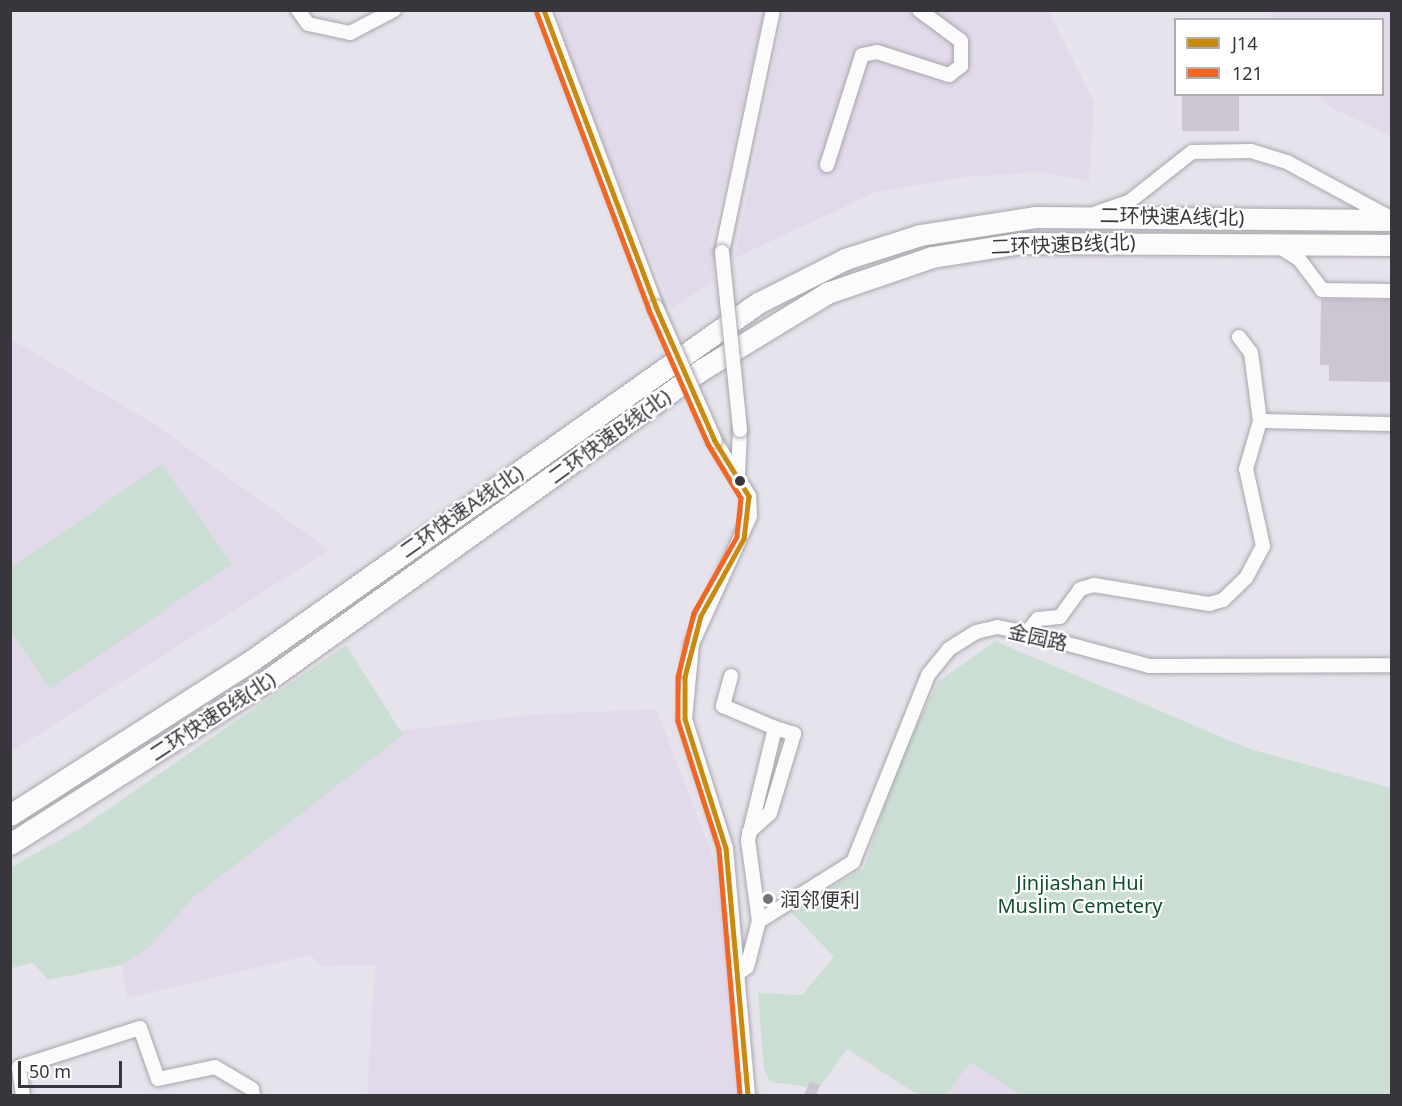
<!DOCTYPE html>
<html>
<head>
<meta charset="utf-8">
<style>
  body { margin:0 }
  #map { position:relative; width:1402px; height:1106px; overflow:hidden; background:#e7e3ec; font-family:"Noto Sans","Noto Sans SC",sans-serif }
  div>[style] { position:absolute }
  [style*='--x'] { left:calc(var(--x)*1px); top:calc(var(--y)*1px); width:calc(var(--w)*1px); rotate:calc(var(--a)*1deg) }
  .built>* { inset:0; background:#e2d9ea }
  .green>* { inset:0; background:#cbded4 }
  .building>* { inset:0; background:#cdc5d2; transform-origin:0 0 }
  .roads { filter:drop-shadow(0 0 2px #a8a5ac) drop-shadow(0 0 2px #a8a5ac) }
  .minor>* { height:14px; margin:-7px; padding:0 7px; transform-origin:7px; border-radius:7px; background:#fbfbfc }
  .highway>* { height:21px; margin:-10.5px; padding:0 10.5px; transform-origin:10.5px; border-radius:10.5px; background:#fbfbfc }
  .bridges { filter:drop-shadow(0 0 2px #a8a5ac) drop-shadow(0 0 2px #a8a5ac) }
  .minor-bridge>* { height:14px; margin:-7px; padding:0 7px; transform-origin:7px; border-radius:7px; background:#fbfbfc }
  .bus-1>* { height:4.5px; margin:-2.25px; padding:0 2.25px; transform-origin:2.25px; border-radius:2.25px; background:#c88a0f }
  .bus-2>* { height:4.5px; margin:-2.25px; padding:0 2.25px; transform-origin:2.25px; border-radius:2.25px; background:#f26522 }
  .dots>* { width:16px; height:16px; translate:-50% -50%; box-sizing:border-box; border:3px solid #fff; border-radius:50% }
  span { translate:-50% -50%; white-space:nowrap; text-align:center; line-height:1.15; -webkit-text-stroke:4.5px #fff; paint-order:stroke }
  .street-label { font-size:20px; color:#39353c }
  .park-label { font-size:20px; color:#0f4f30 }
  .poi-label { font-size:20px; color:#39353c }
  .left { translate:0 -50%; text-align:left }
  .frame { position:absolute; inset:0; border:12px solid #39353c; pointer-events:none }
  .legend { position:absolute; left:1174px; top:18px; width:210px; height:78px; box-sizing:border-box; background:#fff; border:2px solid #b0aeb1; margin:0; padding:8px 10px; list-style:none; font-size:18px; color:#39353c }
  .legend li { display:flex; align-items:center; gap:12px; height:30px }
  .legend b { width:30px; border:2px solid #b0aeb1 }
  .scale { position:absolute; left:18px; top:1061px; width:104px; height:27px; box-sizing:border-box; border:3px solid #39353c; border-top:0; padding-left:8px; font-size:18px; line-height:21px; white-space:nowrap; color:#39353c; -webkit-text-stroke:4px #fff; paint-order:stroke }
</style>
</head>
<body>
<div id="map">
  <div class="built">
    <div style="clip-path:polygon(556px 11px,765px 11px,711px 241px,714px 281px,672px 309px,573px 71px)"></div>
    <div style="clip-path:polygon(784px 11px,1048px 11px,1094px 102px,1089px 181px,1041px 172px,964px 177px,876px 192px,735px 258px)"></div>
    <div style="clip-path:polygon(1270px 11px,1391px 11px,1391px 136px,1330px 107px,1319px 95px,1382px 94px,1382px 20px,1273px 19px)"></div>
    <div style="clip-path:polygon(11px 339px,154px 424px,329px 550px,11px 752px)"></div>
    <div style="clip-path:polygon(656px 709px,715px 862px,727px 938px,738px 1095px,367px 1095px,375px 965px,322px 966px,310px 955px,127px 998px,121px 965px,147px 949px,195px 896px,403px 735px,400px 731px,528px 715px)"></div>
    <div style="clip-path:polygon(970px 1062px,1021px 1095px,947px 1096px)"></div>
  </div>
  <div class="green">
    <div style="clip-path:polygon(162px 464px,232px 564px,50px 689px,11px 632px,11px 568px)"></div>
    <div style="clip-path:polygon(995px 641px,1250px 749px,1391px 788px,1391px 1095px,1021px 1095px,970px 1062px,947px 1095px,918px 1095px,847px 1049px,819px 1088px,770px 1082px,764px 1069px,758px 993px,802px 995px,834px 957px,791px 912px,864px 868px,898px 765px,938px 682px)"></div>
    <div style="clip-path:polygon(346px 645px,403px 735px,195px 896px,147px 949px,121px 965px,48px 980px,33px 963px,11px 968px,11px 867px,81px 828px)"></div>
  </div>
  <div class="building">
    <div style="left:1182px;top:94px;width:57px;height:37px"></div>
    <div style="clip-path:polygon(1321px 299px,1392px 300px,1390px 382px,1329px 381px,1329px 365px,1320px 365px)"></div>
    <div style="clip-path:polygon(810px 1081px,820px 1085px,816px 1095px,804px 1095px)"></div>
  </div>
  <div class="roads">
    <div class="minor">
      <div style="--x:298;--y:10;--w:17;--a:54"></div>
      <div style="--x:308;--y:24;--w:43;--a:12.1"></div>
      <div style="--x:350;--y:33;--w:50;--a:-27.6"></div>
      <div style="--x:544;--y:10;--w:317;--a:69.3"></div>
      <div style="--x:827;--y:165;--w:115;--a:-72.3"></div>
      <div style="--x:862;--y:55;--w:15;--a:-11"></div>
      <div style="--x:877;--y:52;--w:76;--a:17.7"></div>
      <div style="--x:949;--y:75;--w:15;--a:-37"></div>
      <div style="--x:961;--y:66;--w:25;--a:-90"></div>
      <div style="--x:961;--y:41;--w:52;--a:-143.6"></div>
      <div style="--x:1096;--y:213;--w:36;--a:-19"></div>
      <div style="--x:1130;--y:201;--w:79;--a:-38.3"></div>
      <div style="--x:1192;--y:152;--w:59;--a:-1"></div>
      <div style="--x:1251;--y:151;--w:38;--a:17"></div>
      <div style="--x:1287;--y:162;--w:114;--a:28.4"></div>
      <div style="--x:1278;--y:246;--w:25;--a:32"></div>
      <div style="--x:1299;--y:259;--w:39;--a:53"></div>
      <div style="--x:1322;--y:290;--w:70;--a:0.8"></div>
      <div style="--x:722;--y:252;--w:247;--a:-78.1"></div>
      <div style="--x:1260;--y:421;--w:132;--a:1.3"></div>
      <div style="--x:715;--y:441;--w:65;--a:58.3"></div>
      <div style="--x:749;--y:496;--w:20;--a:87"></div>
      <div style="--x:750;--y:516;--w:141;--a:114.4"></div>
      <div style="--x:692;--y:644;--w:75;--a:95.3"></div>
      <div style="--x:685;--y:719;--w:135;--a:72.4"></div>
      <div style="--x:726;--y:848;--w:249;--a:84.9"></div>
      <div style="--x:738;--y:475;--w:45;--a:-87.5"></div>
      <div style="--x:1027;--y:633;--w:18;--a:-52"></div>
      <div style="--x:1038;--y:619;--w:22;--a:-5"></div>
      <div style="--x:1060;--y:617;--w:34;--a:-54"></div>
      <div style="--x:1080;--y:589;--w:15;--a:-16"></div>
      <div style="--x:1094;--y:585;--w:117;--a:9.4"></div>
      <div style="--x:1209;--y:604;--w:15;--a:-16"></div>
      <div style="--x:1223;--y:600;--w:32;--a:-44"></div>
      <div style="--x:1246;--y:578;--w:36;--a:-62"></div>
      <div style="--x:1263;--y:546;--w:79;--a:-102.4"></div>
      <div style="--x:1246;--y:469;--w:50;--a:-73.7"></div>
      <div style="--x:1260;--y:421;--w:69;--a:-97.5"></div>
      <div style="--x:1251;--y:353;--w:20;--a:-127"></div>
      <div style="--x:731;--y:676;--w:31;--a:105"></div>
      <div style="--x:723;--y:706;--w:56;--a:22.9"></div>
      <div style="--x:775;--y:728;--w:115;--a:103.6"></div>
      <div style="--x:748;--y:840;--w:82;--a:82.3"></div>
      <div style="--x:749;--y:832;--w:28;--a:-42"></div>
      <div style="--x:770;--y:813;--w:83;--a:-73.1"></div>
      <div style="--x:794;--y:734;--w:20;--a:-162"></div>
      <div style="--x:737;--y:974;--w:12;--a:-35"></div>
      <div style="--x:747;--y:967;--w:48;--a:-75.4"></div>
      <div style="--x:759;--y:921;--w:111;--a:-32.1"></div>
      <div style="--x:853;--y:862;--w:201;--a:-68.1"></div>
      <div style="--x:928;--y:675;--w:33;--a:-51"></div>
      <div style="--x:949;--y:649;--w:32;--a:-32"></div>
      <div style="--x:976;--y:632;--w:22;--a:-13"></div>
      <div style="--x:997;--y:627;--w:31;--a:11"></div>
      <div style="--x:1027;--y:633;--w:126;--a:15.1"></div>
      <div style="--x:1149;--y:666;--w:243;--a:-0.2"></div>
      <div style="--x:23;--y:1096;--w:29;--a:-98"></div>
      <div style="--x:19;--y:1067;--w:127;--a:-17.9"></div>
      <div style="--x:140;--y:1028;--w:54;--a:70.6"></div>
      <div style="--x:158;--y:1079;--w:58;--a:-11.9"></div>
      <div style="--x:215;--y:1067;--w:43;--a:30.7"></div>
      <div style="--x:252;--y:1089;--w:7;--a:82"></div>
    </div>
    <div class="highway">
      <div style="--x:10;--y:815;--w:282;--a:-32.6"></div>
      <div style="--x:248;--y:663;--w:624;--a:-35.22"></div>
      <div style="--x:758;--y:303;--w:97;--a:-26.8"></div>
      <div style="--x:845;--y:259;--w:79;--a:-17.7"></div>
      <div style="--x:920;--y:235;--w:116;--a:-8.9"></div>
      <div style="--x:1035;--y:217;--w:357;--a:0.5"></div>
      <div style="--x:10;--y:844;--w:299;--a:-32.4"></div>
      <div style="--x:262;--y:684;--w:540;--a:-35.57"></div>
      <div style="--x:701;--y:370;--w:148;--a:-31.4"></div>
      <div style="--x:827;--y:293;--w:111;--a:-18.9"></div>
      <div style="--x:932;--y:257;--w:89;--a:-9"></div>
      <div style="--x:1020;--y:243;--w:372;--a:0.3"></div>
    </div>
  </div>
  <div class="bridges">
    <div class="minor-bridge">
      <div style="--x:722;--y:252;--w:179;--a:84.2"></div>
      <div style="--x:656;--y:307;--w:146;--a:66.2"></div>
    </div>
  </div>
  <div class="bus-1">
    <div style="--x:544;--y:10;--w:317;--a:69.3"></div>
    <div style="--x:656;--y:307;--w:146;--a:66.2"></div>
    <div style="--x:715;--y:441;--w:65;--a:58.3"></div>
    <div style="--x:749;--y:496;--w:43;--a:96.6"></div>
    <div style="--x:744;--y:539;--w:88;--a:119.2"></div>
    <div style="--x:701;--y:616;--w:63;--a:104.7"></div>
    <div style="--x:685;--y:677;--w:42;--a:90"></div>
    <div style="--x:685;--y:719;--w:135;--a:72.4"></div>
    <div style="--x:726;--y:848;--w:249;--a:84.9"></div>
  </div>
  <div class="bus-2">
    <div style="--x:537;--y:13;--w:317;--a:69.3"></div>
    <div style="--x:649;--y:310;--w:146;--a:66.2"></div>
    <div style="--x:708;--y:444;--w:63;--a:58.6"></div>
    <div style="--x:741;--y:498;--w:39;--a:96"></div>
    <div style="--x:737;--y:537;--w:87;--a:119.5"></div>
    <div style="--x:694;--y:613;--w:66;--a:104"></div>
    <div style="--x:678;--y:677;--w:44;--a:90"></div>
    <div style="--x:678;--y:721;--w:134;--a:72.2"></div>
    <div style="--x:719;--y:849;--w:248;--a:85.1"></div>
  </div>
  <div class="dots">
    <div style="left:740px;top:481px;background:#39353c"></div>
    <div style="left:768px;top:899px;background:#76727a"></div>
  </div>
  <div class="street-label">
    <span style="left:1172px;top:216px;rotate:1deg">二环快速A线(北)</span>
    <span style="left:1063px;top:244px;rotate:-2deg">二环快速B线(北)</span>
    <span style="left:609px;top:436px;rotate:-36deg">二环快速B线(北)</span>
    <span style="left:461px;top:511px;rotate:-35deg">二环快速A线(北)</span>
    <span style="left:1038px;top:637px;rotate:13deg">金园路</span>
    <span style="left:212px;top:716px;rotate:-33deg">二环快速B线(北)</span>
  </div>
  <div class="park-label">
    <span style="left:1080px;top:894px">Jinjiashan Hui<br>Muslim Cemetery</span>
  </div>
  <div class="poi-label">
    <span class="left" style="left:780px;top:899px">润邻便利</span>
  </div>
  <div class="frame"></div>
  <ul class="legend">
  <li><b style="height:8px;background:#c88a0f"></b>J14</li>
  <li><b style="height:8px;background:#f26522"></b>121</li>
  </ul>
  <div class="scale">50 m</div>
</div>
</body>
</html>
